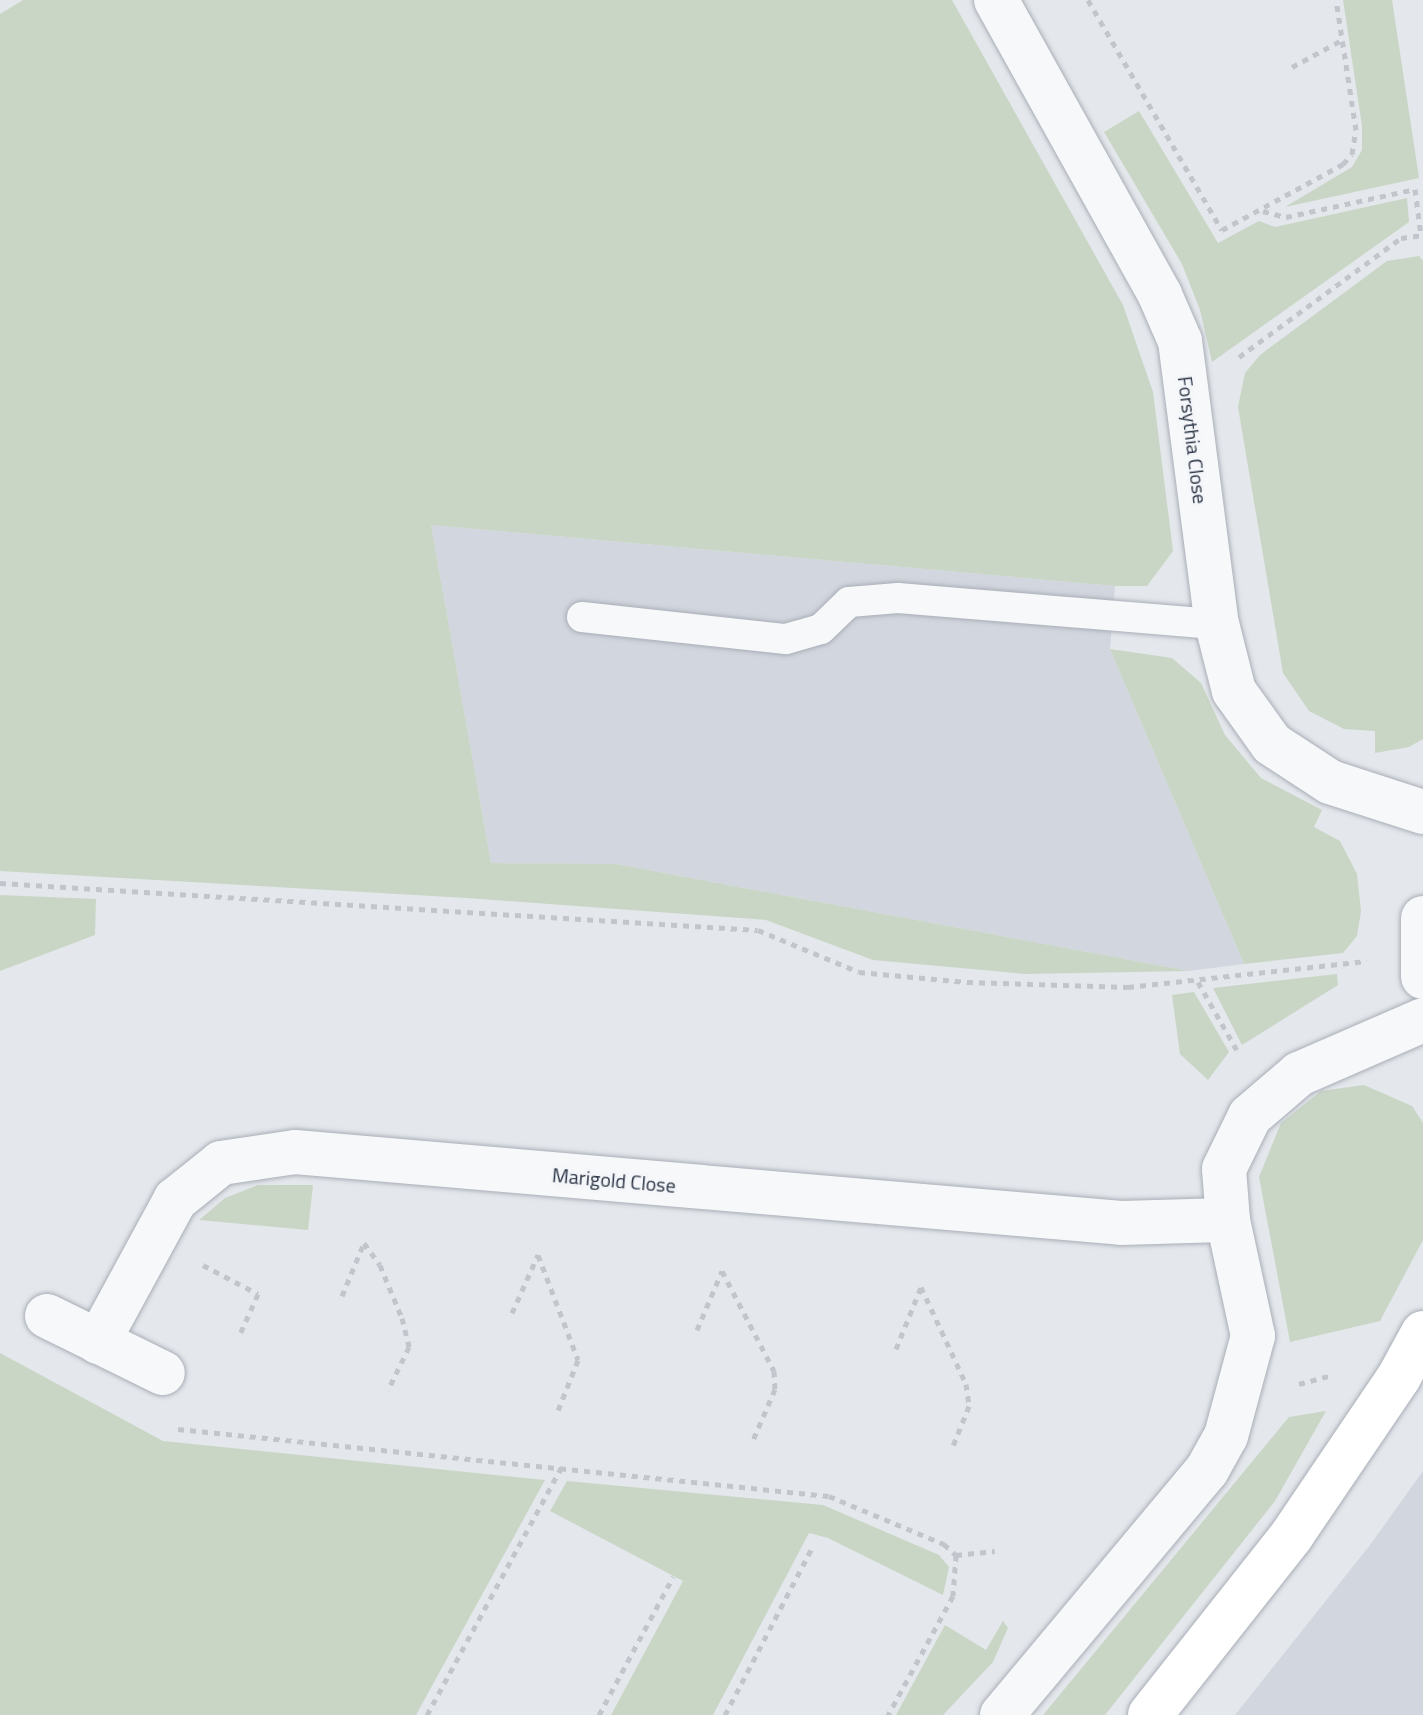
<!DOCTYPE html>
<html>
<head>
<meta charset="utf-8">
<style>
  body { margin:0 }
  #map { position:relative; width:1423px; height:1715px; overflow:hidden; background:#e4e7ec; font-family:"Titillium Web",sans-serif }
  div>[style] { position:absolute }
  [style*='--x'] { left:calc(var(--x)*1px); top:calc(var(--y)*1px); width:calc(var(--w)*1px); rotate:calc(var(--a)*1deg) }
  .built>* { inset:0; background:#d2d6de }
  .green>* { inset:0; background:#c9d6c5 }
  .path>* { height:5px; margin-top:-2.5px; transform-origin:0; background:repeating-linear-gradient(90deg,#c2c5cb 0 6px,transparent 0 12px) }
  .roads { filter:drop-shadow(0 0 2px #a9aeb7) drop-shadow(0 0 2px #a9aeb7) }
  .lane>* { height:30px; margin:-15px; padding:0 15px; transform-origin:15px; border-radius:15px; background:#f7f8fa }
  .street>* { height:44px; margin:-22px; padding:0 22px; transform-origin:22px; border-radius:22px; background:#f7f8fa }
  .secondary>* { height:44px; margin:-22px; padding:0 22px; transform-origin:22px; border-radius:22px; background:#fff }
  span { translate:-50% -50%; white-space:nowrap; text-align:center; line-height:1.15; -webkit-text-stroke:6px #f4f6f9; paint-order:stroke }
  .street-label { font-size:20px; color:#2b3445 }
</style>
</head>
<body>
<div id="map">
  <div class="built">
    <div style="clip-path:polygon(431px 525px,1115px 586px,1110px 649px,1244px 964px,1189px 971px,616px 864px,491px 863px)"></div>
    <div style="clip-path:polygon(1423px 1471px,1423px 1715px,1235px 1715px,1370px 1545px)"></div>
  </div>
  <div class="green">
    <div style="clip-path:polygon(23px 0,952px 0,1123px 305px,1153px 392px,1173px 551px,1147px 586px,1115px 586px,431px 525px,491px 863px,616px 864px,1189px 971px,1025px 974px,873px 960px,766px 920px,467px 898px,0 871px,0 14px)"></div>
    <div style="clip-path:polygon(1343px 0,1392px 0,1419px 178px,1285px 207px,1352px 167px,1362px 150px,1362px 126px)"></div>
    <div style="clip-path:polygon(1139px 111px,1218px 243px,1259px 221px,1275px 227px,1407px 198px,1409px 222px,1212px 362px,1200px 310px,1182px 264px,1104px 132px)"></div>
    <div style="clip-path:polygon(1419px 256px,1423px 261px,1423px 739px,1409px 747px,1375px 753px,1375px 731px,1344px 729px,1309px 711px,1283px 673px,1238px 407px,1245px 373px,1260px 355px,1387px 261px)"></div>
    <div style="clip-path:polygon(1110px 649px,1172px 658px,1201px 683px,1225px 735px,1261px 778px,1322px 810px,1314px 827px,1340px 841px,1357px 874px,1361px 911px,1357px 936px,1343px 953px,1244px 964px)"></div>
    <div style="clip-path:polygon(0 895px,96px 899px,95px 935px,0 971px)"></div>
    <div style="clip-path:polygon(1337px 974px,1338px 985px,1242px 1045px,1213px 988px)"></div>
    <div style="clip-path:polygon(1194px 992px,1229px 1052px,1208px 1080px,1180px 1054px,1172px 995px)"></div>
    <div style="clip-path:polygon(1364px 1085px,1412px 1106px,1423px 1123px,1423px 1240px,1380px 1321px,1290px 1342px,1259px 1177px,1281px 1123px,1321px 1091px)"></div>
    <div style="clip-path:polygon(258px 1185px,313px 1185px,308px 1230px,199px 1220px,225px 1198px)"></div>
    <div style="clip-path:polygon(0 1353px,163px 1441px,545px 1480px,416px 1715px,0 1715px)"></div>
    <div style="clip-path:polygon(1326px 1411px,1275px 1501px,1105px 1715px,1043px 1715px,1289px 1417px)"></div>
    <div style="clip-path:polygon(567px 1481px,823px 1505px,939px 1555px,949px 1567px,943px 1595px,828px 1538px,809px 1533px,713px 1715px,611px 1715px,683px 1581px,550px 1511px)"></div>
    <div style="clip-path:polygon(1003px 1621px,1008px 1628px,993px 1662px,943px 1715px,896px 1715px,945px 1625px,986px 1650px)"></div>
  </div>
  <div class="path">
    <div style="--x:1088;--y:0;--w:266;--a:59.8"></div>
    <div style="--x:1222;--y:230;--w:138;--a:-28.6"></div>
    <div style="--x:1343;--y:164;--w:13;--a:-48"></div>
    <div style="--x:1352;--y:154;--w:24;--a:-81"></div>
    <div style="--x:1356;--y:130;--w:132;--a:-98.7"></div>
    <div style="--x:1292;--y:67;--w:57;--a:-28.4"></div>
    <div style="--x:1263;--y:211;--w:24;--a:15"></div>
    <div style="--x:1286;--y:217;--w:132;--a:-12.2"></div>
    <div style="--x:1415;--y:189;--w:47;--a:82.7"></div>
    <div style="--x:1239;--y:357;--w:201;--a:-36.3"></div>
    <div style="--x:1401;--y:238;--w:22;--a:-8"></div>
    <div style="--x:0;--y:883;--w:759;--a:3.55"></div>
    <div style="--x:758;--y:930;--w:109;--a:22.6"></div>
    <div style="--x:859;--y:972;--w:108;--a:5.3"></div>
    <div style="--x:967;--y:982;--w:161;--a:1.8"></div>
    <div style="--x:1128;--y:987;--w:240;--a:-6.2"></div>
    <div style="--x:1198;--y:982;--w:83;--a:60.3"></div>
    <div style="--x:203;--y:1265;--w:62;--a:27.8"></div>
    <div style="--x:258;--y:1294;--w:46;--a:114.3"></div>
    <div style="--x:342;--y:1296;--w:57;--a:-67.5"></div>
    <div style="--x:364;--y:1243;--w:27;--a:54"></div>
    <div style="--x:380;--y:1265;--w:57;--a:67.5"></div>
    <div style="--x:402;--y:1318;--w:30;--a:76"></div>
    <div style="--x:409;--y:1347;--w:48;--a:116"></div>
    <div style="--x:512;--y:1313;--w:64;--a:-65.9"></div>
    <div style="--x:538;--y:1255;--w:112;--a:69.1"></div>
    <div style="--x:578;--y:1360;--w:57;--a:111.6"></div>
    <div style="--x:697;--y:1330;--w:64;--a:-67"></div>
    <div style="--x:722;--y:1271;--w:113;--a:62.5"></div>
    <div style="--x:774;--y:1371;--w:18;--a:87"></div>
    <div style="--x:775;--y:1389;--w:56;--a:113.3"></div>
    <div style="--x:896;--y:1349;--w:67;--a:-68"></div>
    <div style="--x:921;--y:1287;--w:107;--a:65.1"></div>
    <div style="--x:966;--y:1384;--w:22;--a:82"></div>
    <div style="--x:969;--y:1406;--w:43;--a:111.8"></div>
    <div style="--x:1299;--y:1384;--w:34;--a:-15"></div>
    <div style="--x:178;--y:1429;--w:654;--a:5.88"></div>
    <div style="--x:829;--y:1496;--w:125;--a:22.7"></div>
    <div style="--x:944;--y:1544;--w:16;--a:43"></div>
    <div style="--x:956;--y:1555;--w:41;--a:94.2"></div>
    <div style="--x:953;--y:1596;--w:136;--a:118.6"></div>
    <div style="--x:956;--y:1555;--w:39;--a:-6"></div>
    <div style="--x:427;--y:1715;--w:283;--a:-61.5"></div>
    <div style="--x:599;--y:1715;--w:157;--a:-61.8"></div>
    <div style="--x:725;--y:1715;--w:188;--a:-62.5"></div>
  </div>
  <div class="roads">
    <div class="lane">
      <div style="--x:582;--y:617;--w:205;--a:6.2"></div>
      <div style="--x:786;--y:639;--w:36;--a:-16"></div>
      <div style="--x:821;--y:629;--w:39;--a:-44"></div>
      <div style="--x:849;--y:602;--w:49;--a:-4.7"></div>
      <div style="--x:898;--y:598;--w:320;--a:4.7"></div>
    </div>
    <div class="street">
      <div style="--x:996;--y:0;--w:338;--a:60.9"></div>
      <div style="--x:1160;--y:295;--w:50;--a:66.5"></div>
      <div style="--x:1180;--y:341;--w:285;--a:82.6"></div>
      <div style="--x:1217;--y:624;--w:69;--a:75.8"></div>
      <div style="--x:1234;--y:691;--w:65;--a:54.4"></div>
      <div style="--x:1272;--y:744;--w:69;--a:33.2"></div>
      <div style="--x:1330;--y:782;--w:98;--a:17.9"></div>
      <div style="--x:1423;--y:918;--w:59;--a:90"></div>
      <div style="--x:47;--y:1316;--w:129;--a:26.2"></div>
      <div style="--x:98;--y:1342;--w:162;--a:-61.5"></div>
      <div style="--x:175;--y:1200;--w:59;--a:-38.8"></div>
      <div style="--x:221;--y:1163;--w:75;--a:-8.5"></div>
      <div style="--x:295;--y:1152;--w:829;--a:4.91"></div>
      <div style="--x:1121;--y:1223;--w:107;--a:-1.6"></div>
      <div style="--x:1002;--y:1715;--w:319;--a:-50.1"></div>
      <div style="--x:1207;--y:1470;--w:39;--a:-61"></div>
      <div style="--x:1226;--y:1436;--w:104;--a:-74.9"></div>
      <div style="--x:1253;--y:1336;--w:119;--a:-102.2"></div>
      <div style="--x:1228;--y:1220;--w:51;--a:-94.5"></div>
      <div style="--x:1224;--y:1169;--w:59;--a:-63.9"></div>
      <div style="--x:1250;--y:1116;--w:65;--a:-40.6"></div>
      <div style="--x:1299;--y:1074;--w:135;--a:-23.5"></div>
    </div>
    <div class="secondary">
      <div style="--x:1150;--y:1715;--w:229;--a:-51.7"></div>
      <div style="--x:1292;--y:1535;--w:191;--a:-55.9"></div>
      <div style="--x:1399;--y:1377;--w:50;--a:-61.4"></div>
    </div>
  </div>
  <div class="street-label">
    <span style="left:1193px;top:440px;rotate:83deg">Forsythia Close</span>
    <span style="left:614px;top:1180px;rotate:5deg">Marigold Close</span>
  </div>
</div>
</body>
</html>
